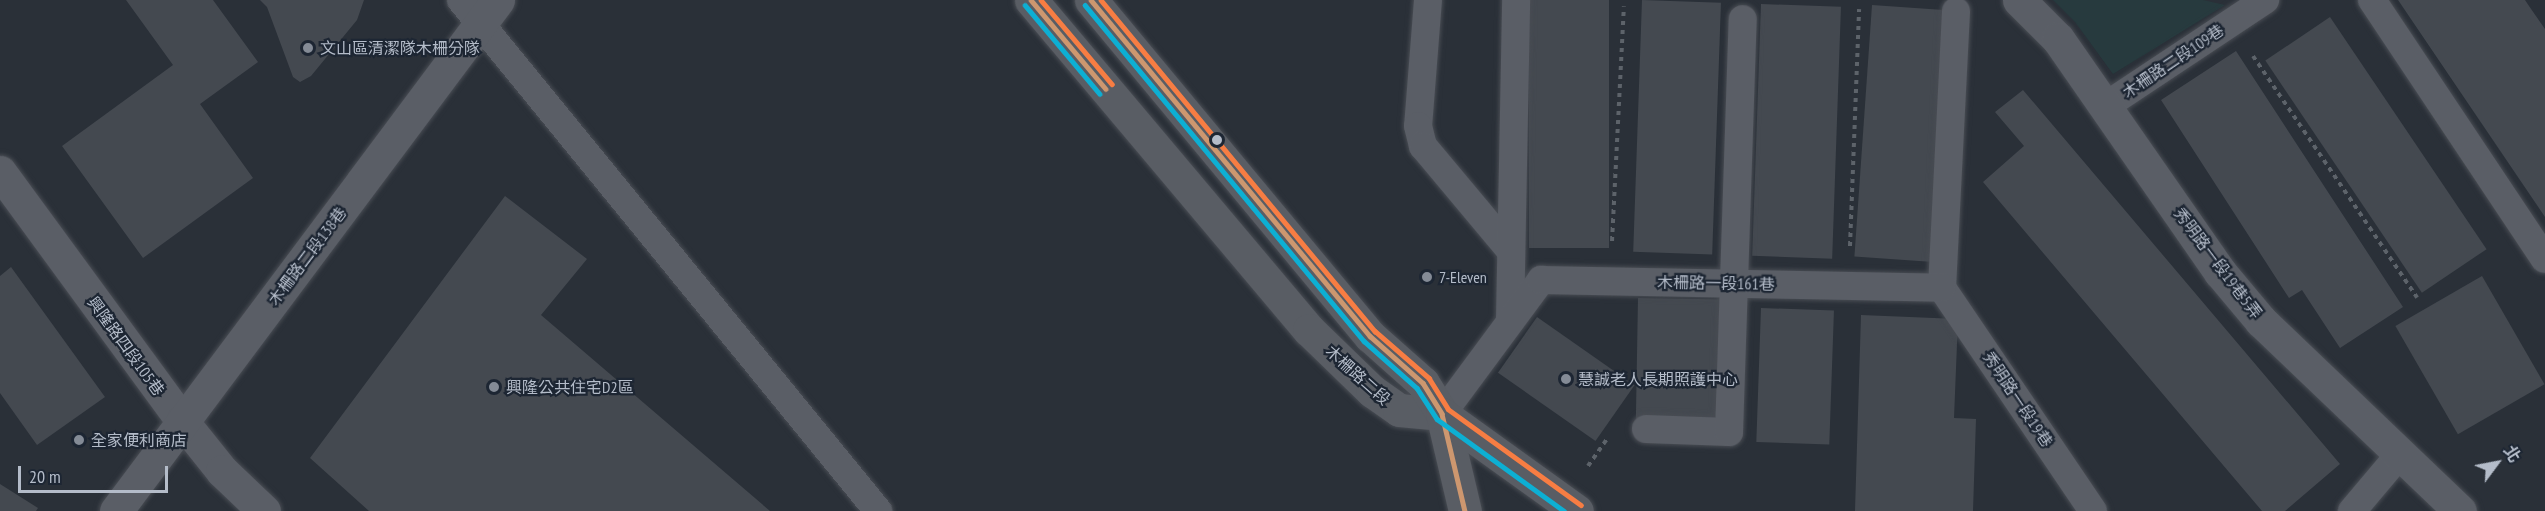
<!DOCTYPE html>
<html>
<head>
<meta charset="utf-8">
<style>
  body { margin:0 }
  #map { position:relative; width:2545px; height:511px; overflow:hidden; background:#2a3038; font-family:"PT Sans Narrow","Noto Sans TC",sans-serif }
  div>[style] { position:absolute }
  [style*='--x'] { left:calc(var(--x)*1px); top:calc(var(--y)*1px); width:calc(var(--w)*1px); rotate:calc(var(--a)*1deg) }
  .green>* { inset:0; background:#273a3e }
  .building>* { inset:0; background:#444950; transform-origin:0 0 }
  .path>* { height:4px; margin-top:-2px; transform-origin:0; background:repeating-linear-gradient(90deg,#5d636a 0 4.5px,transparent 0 9px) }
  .roads { filter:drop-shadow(0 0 2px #484c53) drop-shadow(0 0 2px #484c53) }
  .lane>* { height:28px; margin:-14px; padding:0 14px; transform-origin:14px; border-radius:14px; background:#5a5e66 }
  .street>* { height:33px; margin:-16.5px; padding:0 16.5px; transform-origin:16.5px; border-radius:16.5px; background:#5a5e66 }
  .secondary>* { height:33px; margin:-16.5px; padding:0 16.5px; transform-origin:16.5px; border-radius:16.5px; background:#595d64 }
  .bus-1>* { height:4.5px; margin:-2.25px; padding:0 2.25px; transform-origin:2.25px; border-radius:2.25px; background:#cd976f }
  .bus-2>* { height:4.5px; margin:-2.25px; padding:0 2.25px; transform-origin:2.25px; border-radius:2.25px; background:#0dafd3 }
  .bus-3>* { height:4.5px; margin:-2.25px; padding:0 2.25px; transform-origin:2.25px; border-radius:2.25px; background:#f77d43 }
  .dots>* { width:16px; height:16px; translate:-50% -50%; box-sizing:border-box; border:3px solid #1d2633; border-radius:50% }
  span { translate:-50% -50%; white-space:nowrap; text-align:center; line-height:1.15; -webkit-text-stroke:4.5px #1d2633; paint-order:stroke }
  .poi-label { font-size:16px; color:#b4bcc9 }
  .left { translate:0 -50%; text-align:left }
  .street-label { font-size:16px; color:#b4bcc9 }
  .north { position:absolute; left:2467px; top:433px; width:60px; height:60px; -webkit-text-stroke:4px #1d2633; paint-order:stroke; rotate:58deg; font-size:16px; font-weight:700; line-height:24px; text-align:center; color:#b4bcc9 }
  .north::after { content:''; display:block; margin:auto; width:21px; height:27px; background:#b4bcc9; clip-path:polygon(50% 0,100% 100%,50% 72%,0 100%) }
  .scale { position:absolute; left:18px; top:466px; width:150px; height:27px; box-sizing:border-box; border:3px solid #b4bcc9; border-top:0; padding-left:8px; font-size:18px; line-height:21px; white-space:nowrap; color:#b4bcc9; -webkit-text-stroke:4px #1d2633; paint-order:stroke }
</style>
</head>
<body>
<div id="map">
  <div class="green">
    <div style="clip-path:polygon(2053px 0,2203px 0,2225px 5px,2113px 74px,2075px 22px)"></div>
  </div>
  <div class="building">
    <div style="clip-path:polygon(126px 0,213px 0,258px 62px,200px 104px,253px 178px,143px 258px,62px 146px,173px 65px)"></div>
    <div style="clip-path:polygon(260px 0,364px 0,357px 20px,311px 76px,300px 82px,293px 77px,267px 7px)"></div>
    <div style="left:1529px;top:0;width:80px;height:248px"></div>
    <div style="left:1642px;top:0;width:79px;height:252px;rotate:2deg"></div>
    <div style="clip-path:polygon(2398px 0,2525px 0,2529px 6px,2545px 29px,2545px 217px)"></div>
    <div style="left:1761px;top:4px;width:80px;height:252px;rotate:2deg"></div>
    <div style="left:1872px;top:5px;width:79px;height:252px;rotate:4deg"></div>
    <div style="left:2330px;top:17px;width:280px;height:78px;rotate:56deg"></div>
    <div style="clip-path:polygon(2236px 51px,2403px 307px,2340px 348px,2302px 290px,2289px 298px,2161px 100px)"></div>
    <div style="clip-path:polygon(2023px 90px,2340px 464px,2285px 511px,2262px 511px,1983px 182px,2024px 146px,1995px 112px)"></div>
    <div style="clip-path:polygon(505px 196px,587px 259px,541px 315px,770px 511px,369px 511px,310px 458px)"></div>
    <div style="clip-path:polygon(11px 267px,105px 397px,37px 445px,0 393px,0 276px)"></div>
    <div style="left:2482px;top:276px;width:125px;height:100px;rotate:60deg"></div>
    <div style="left:1638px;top:298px;width:89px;height:125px;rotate:1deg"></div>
    <div style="left:1761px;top:308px;width:73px;height:134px;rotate:2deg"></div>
    <div style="clip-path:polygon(1861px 315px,1958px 319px,1954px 418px,1976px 419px,1973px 511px,1855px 511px)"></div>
    <div style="left:1537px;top:317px;width:119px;height:68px;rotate:35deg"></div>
    <div style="clip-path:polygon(0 484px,38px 508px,36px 511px,0 511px)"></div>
  </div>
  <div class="path">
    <div style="--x:2253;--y:56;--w:292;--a:55.8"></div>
    <div style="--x:1612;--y:241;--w:235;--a:-87.1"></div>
    <div style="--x:1850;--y:246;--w:237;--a:-87.8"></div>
    <div style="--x:1588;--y:466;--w:32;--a:-55"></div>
  </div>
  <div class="roads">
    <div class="lane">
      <div style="--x:461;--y:0;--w:660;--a:50.78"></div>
      <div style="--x:1428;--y:0;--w:126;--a:94.5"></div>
      <div style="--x:1418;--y:126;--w:21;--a:76"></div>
      <div style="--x:1423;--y:146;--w:136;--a:50.1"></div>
      <div style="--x:2372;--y:0;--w:311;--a:56.3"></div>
      <div style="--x:2107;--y:105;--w:190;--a:-33.6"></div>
      <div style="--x:1942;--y:288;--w:277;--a:-87.1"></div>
      <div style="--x:1942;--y:288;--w:269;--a:55.9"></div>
      <div style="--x:1510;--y:321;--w:321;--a:-88.9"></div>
      <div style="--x:1442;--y:414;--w:167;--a:-53.5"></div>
      <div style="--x:1541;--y:280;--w:401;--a:1.1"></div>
      <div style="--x:1646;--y:429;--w:83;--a:2.1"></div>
      <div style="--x:1729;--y:432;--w:413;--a:-88.1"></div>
      <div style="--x:2352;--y:511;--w:75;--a:-49.9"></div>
    </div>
    <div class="street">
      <div style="--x:2019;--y:0;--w:55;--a:45"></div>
      <div style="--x:2058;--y:39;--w:284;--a:55.2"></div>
      <div style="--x:2220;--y:272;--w:64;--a:50.1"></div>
      <div style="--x:2261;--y:321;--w:275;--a:43.7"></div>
      <div style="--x:0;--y:172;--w:308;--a:53.8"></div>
      <div style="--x:182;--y:421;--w:64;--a:51.3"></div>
      <div style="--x:222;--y:471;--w:58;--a:43.6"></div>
      <div style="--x:116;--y:511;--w:638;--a:-53.22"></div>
    </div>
    <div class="secondary">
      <div style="--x:1031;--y:0;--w:431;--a:49.9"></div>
      <div style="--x:1309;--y:330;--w:88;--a:44.1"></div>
      <div style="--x:1372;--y:391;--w:33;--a:35"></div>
      <div style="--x:1399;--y:410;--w:43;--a:5.3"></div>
      <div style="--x:1091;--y:0;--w:437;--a:50.3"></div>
      <div style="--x:1370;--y:336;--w:71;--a:41.6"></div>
      <div style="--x:1423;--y:383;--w:36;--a:58"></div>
      <div style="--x:1442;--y:414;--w:100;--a:76.7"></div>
      <div style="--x:1442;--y:414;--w:166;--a:35.7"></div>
    </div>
  </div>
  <div class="bus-1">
    <div style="--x:1031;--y:0;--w:116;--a:49.9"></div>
    <div style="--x:1091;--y:0;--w:437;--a:50.3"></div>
    <div style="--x:1370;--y:336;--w:71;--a:41.6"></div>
    <div style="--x:1423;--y:383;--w:36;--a:58"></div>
    <div style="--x:1442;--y:414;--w:100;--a:76.7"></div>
  </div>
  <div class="bus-2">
    <div style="--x:1025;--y:5;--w:116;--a:49.9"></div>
    <div style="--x:1085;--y:5;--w:437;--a:50.3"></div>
    <div style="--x:1364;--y:341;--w:71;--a:41.6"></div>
    <div style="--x:1417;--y:388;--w:37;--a:57"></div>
    <div style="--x:1437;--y:419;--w:157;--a:35.9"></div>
  </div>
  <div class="bus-3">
    <div style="--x:1041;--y:0;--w:110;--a:49.8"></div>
    <div style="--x:1101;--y:0;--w:430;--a:50.4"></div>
    <div style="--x:1375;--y:331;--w:72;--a:41"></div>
    <div style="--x:1429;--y:378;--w:36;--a:58"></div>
    <div style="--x:1448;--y:409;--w:164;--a:35.8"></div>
  </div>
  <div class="dots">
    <div style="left:308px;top:48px;background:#848b96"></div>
    <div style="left:1217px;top:140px;background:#b4bcc9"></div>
    <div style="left:1427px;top:277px;background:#848b96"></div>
    <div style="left:1566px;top:379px;background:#848b96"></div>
    <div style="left:494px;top:387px;background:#848b96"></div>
    <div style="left:79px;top:440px;background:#848b96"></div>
  </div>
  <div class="poi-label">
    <span class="left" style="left:320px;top:48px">文山區清潔隊木柵分隊</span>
    <span class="left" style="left:1439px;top:277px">7-Eleven</span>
    <span class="left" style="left:1578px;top:379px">慧誠老人長期照護中心</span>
    <span class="left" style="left:506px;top:387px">興隆公共住宅D2區</span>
    <span class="left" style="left:91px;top:440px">全家便利商店</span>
  </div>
  <div class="street-label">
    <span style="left:2173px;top:61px;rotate:-34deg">木柵路二段109巷</span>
    <span style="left:307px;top:256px;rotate:-53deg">木柵路二段138巷</span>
    <span style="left:2218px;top:263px;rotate:53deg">秀明路一段19巷5弄</span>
    <span style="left:1716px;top:283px;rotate:1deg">木柵路一段161巷</span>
    <span style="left:126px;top:346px;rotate:54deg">興隆路四段105巷</span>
    <span style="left:1358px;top:375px;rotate:42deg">木柵路二段</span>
    <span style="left:2018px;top:399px;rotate:56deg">秀明路一段19巷</span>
  </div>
  <div class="north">北</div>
  <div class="scale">20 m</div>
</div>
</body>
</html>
